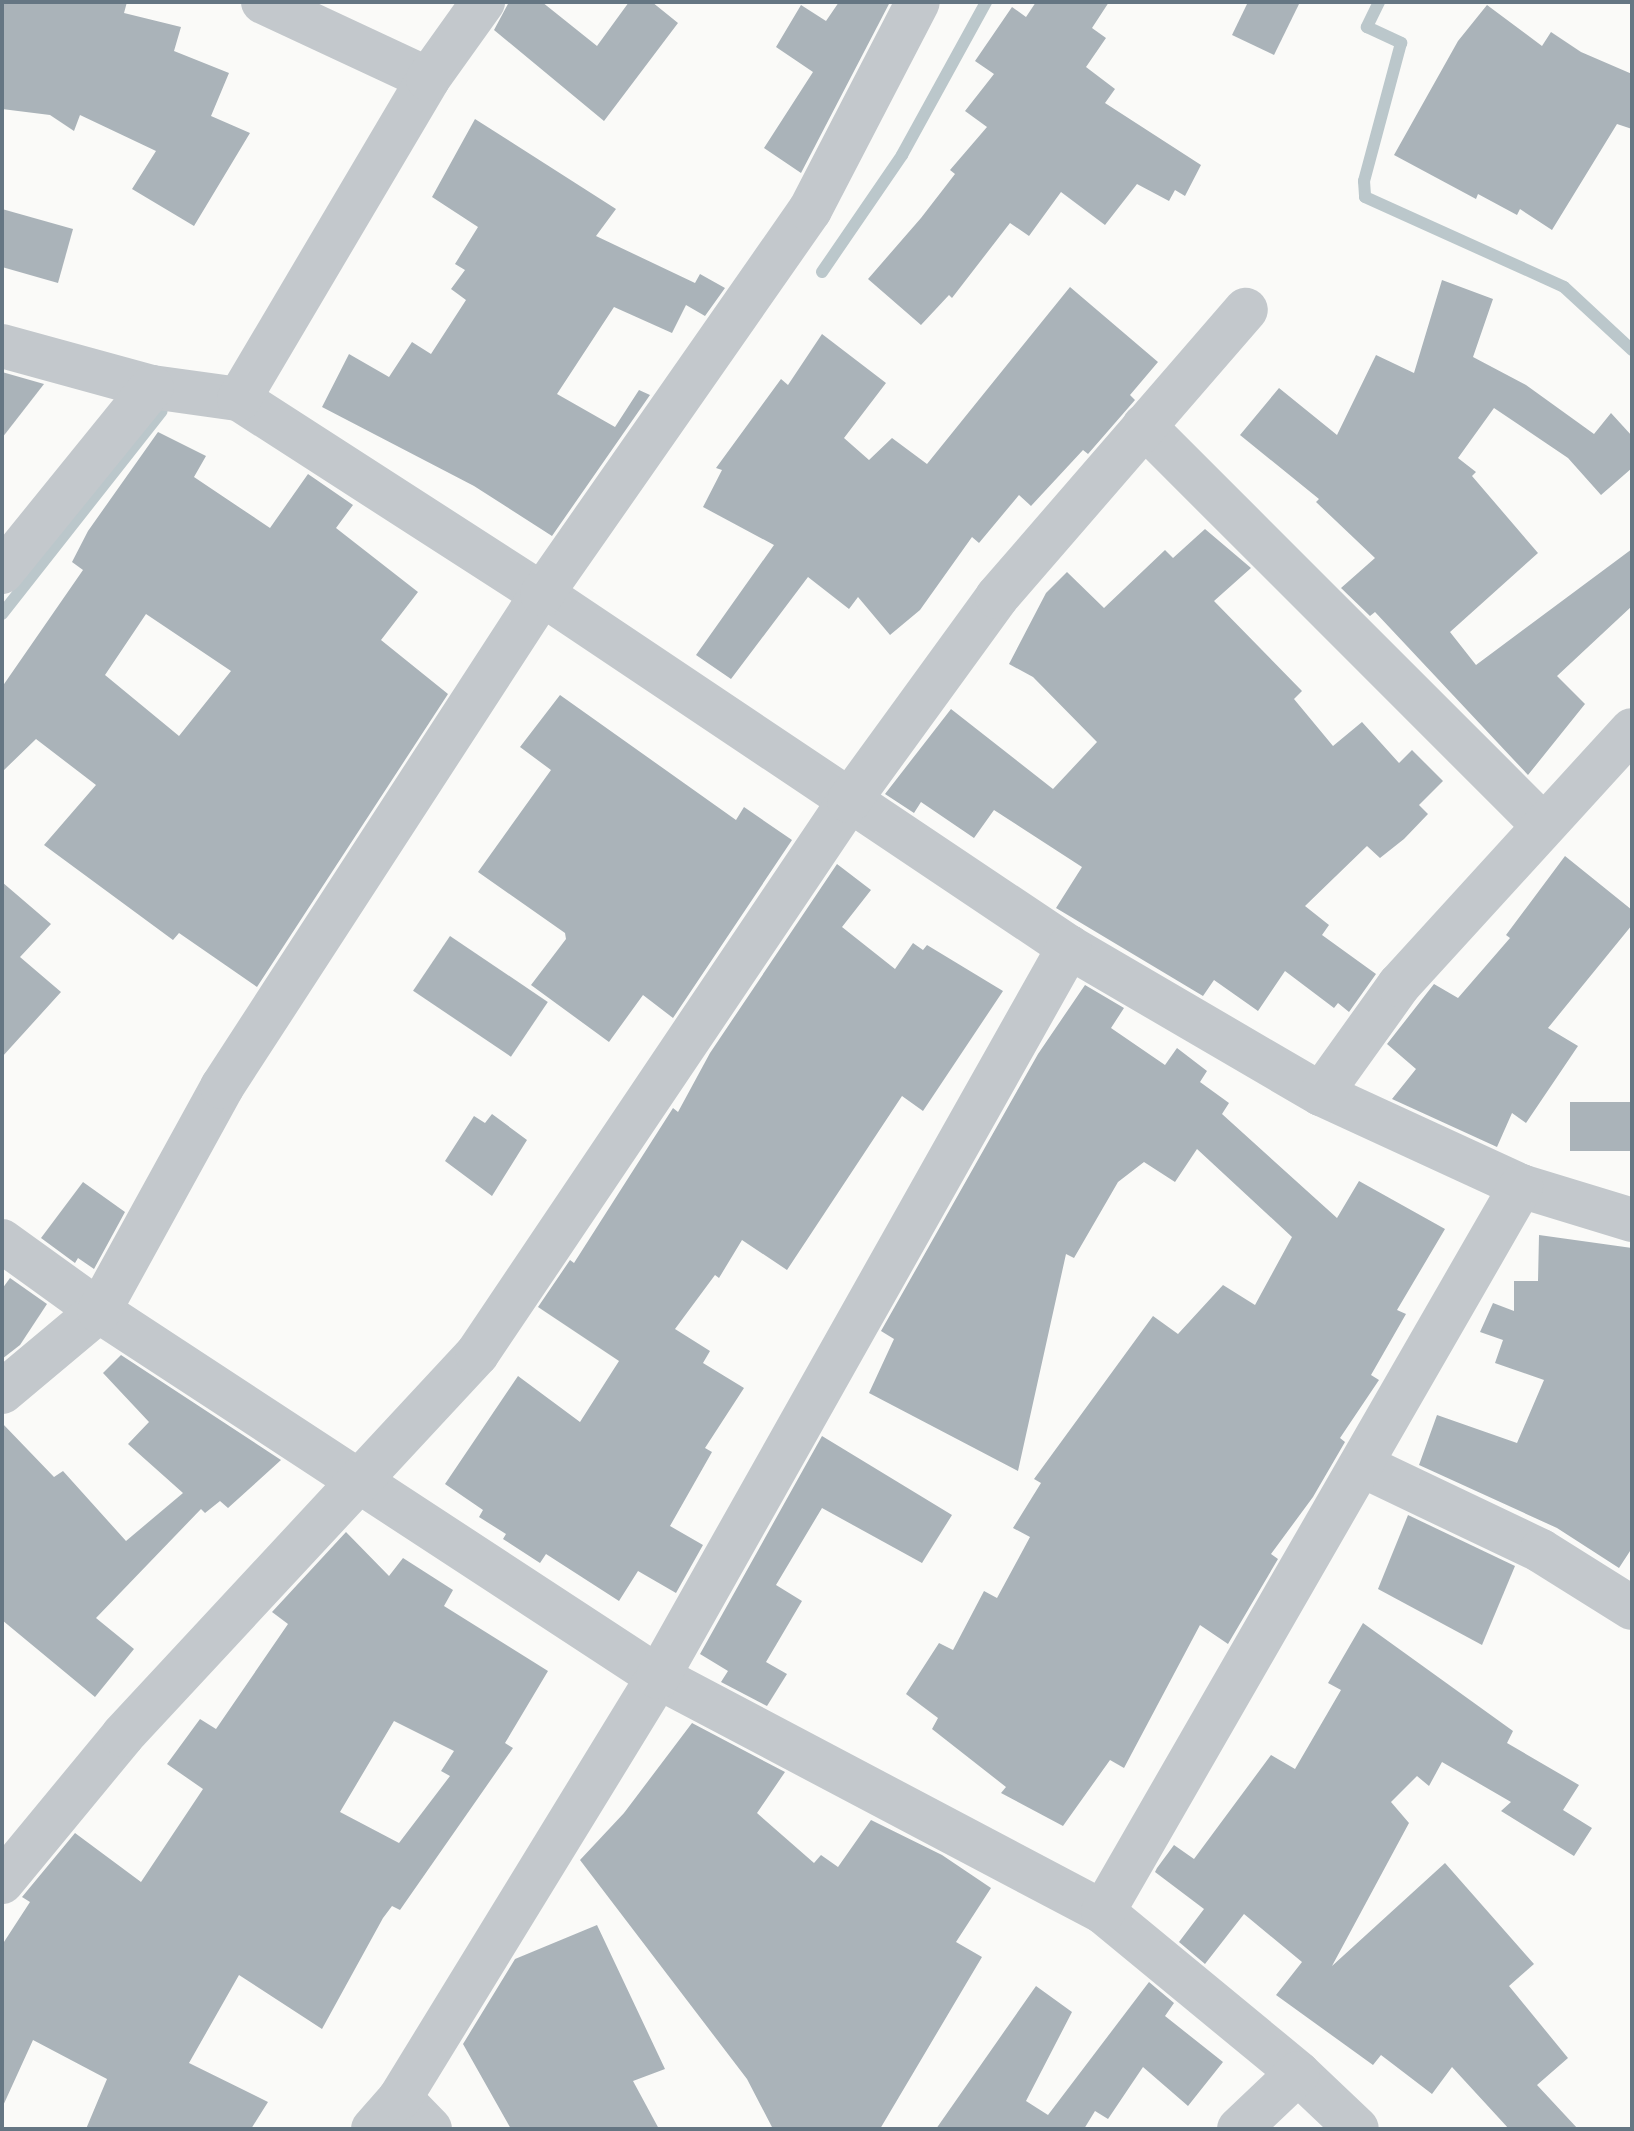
<!DOCTYPE html>
<html>
<head>
<meta charset="utf-8">
<style>
  body { margin:0 }
  #map { position:relative; width:1634px; height:2131px; overflow:hidden; background:#fafaf8; font-family:"Fira Sans",sans-serif }
  div>[style] { position:absolute }
  [style*='--x'] { left:calc(var(--x)*1px); top:calc(var(--y)*1px); width:calc(var(--w)*1px); rotate:calc(var(--a)*1deg) }
  .stream>* { height:12px; margin:-6px; padding:0 6px; transform-origin:6px; border-radius:6px; background:#bbc7cb }
  .building>* { inset:0; background:#aab3b9; transform-origin:0 0 }
  .minor>* { height:44px; margin:-22px; padding:0 22px; transform-origin:22px; border-radius:22px; background:#c3c8cc }
  span { translate:-50% -50%; white-space:nowrap; text-align:center; line-height:1.15; -webkit-text-stroke:8px #fff; paint-order:stroke }
  .frame { position:absolute; inset:0; border:4px solid #657683; pointer-events:none }
</style>
</head>
<body>
<div id="map">
  <div class="stream">
    <div style="--x:1379;--y:2;--w:28;--a:116"></div>
    <div style="--x:1367;--y:27;--w:38;--a:25"></div>
    <div style="--x:1401;--y:43;--w:143;--a:105"></div>
    <div style="--x:1364;--y:181;--w:16;--a:86"></div>
    <div style="--x:1365;--y:197;--w:218;--a:24.3"></div>
    <div style="--x:1564;--y:287;--w:93;--a:42.8"></div>
    <div style="--x:822;--y:272;--w:142;--a:-55.6"></div>
    <div style="--x:902;--y:155;--w:175;--a:-61.2"></div>
    <div style="--x:2;--y:614;--w:258;--a:-51.8"></div>
  </div>
  <div class="building">
    <div style="clip-path:polygon(2px 2px,127px 2px,124px 13px,181px 27px,174px 51px,229px 73px,211px 116px,250px 133px,194px 226px,132px 189px,156px 151px,80px 115px,74px 131px,50px 115px,2px 109px)"></div>
    <div style="clip-path:polygon(509px 2px,542px 2px,597px 46px,629px 2px,652px 2px,678px 23px,604px 121px,494px 30px)"></div>
    <div style="clip-path:polygon(839px 2px,890px 2px,801px 173px,764px 148px,813px 72px,776px 47px,801px 5px,826px 21px)"></div>
    <div style="clip-path:polygon(1036px 2px,1109px 2px,1092px 28px,1106px 38px,1086px 67px,1115px 89px,1105px 103px,1201px 165px,1185px 196px,1175px 190px,1169px 201px,1137px 184px,1105px 225px,1061px 192px,1029px 236px,1010px 223px,952px 298px,949px 295px,921px 325px,868px 279px,921px 218px,955px 174px,950px 170px,987px 127px,965px 111px,994px 74px,975px 61px,1012px 7px,1026px 17px)"></div>
    <div style="clip-path:polygon(1248px 2px,1300px 2px,1274px 55px,1232px 35px)"></div>
    <div style="clip-path:polygon(1487px 5px,1542px 46px,1551px 32px,1581px 52px,1632px 74px,1632px 129px,1617px 124px,1552px 230px,1520px 209px,1517px 215px,1478px 194px,1476px 199px,1394px 155px,1458px 41px)"></div>
    <div style="clip-path:polygon(475px 119px,616px 209px,596px 236px,695px 283px,700px 274px,725px 288px,705px 316px,686px 305px,672px 333px,614px 307px,557px 394px,615px 427px,639px 390px,650px 395px,552px 536px,474px 486px,322px 407px,349px 354px,389px 377px,412px 342px,431px 354px,466px 300px,451px 289px,465px 270px,455px 264px,478px 227px,432px 197px)"></div>
    <div style="clip-path:polygon(2px 209px,73px 229px,58px 283px,2px 267px)"></div>
    <div style="clip-path:polygon(1442px 280px,1493px 299px,1473px 357px,1526px 385px,1594px 434px,1611px 413px,1632px 436px,1632px 468px,1601px 495px,1568px 458px,1494px 408px,1458px 458px,1476px 472px,1472px 476px,1538px 553px,1450px 632px,1476px 665px,1632px 549px,1632px 606px,1557px 676px,1585px 704px,1528px 775px,1375px 612px,1370px 616px,1341px 588px,1375px 558px,1316px 502px,1319px 499px,1240px 435px,1279px 388px,1337px 435px,1376px 355px,1414px 373px)"></div>
    <div style="clip-path:polygon(1070px 287px,1158px 362px,1130px 395px,1135px 400px,1088px 454px,1083px 450px,1031px 506px,1019px 495px,979px 543px,972px 537px,920px 610px,890px 635px,858px 597px,849px 609px,808px 577px,731px 679px,696px 655px,774px 545px,703px 507px,722px 470px,716px 468px,781px 379px,788px 385px,822px 334px,886px 383px,844px 438px,869px 460px,892px 438px,927px 464px)"></div>
    <div style="clip-path:polygon(2px 372px,44px 384px,2px 438px)"></div>
    <div style="clip-path:polygon(evenodd,158px 432px,206px 456px,194px 477px,270px 528px,308px 474px,353px 505px,336px 528px,418px 592px,381px 640px,448px 694px,257px 987px,179px 933px,173px 940px,44px 845px,96px 785px,36px 739px,2px 772px,2px 687px,83px 570px,72px 562px,88px 531px,158px 432px,146px 614px,231px 671px,179px 736px,105px 675px,146px 614px)"></div>
    <div style="clip-path:polygon(1205px 529px,1251px 568px,1214px 601px,1302px 691px,1294px 699px,1333px 746px,1362px 722px,1399px 763px,1412px 750px,1443px 781px,1419px 805px,1428px 814px,1404px 839px,1380px 858px,1367px 846px,1305px 906px,1329px 925px,1322px 935px,1376px 974px,1349px 1012px,1338px 1003px,1334px 1008px,1285px 971px,1258px 1011px,1214px 980px,1203px 996px,1056px 908px,1082px 867px,994px 810px,974px 838px,921px 802px,914px 813px,885px 794px,951px 709px,1053px 789px,1097px 742px,1033px 677px,1009px 664px,1046px 593px,1067px 572px,1104px 608px,1165px 550px,1173px 558px)"></div>
    <div style="clip-path:polygon(560px 695px,736px 820px,744px 807px,792px 840px,673px 1018px,643px 995px,609px 1042px,531px 985px,566px 939px,565px 933px,478px 872px,551px 770px,520px 747px)"></div>
    <div style="clip-path:polygon(1565px 856px,1632px 910px,1632px 925px,1548px 1028px,1578px 1046px,1526px 1123px,1512px 1113px,1497px 1147px,1392px 1099px,1416px 1069px,1387px 1044px,1434px 984px,1458px 998px,1510px 938px,1506px 935px)"></div>
    <div style="clip-path:polygon(837px 864px,871px 890px,842px 927px,895px 969px,913px 943px,923px 950px,927px 945px,1003px 991px,923px 1111px,902px 1096px,787px 1270px,742px 1240px,719px 1278px,715px 1275px,675px 1329px,710px 1351px,703px 1363px,744px 1388px,705px 1448px,712px 1452px,670px 1526px,703px 1545px,676px 1593px,638px 1571px,619px 1601px,546px 1554px,540px 1563px,503px 1539px,506px 1534px,479px 1517px,483px 1510px,445px 1484px,518px 1376px,580px 1422px,619px 1361px,538px 1307px,570px 1260px,574px 1263px,673px 1108px,678px 1112px,710px 1053px)"></div>
    <div style="clip-path:polygon(2px 882px,51px 924px,20px 957px,61px 992px,2px 1057px)"></div>
    <div style="left:450px;top:936px;width:118px;height:66px;rotate:34deg"></div>
    <div style="clip-path:polygon(1085px 985px,1124px 1008px,1111px 1028px,1165px 1065px,1177px 1048px,1207px 1071px,1200px 1082px,1229px 1103px,1222px 1114px,1337px 1218px,1359px 1181px,1445px 1229px,1397px 1310px,1406px 1314px,1371px 1375px,1379px 1380px,1340px 1438px,1345px 1442px,1313px 1497px,1271px 1554px,1278px 1559px,1228px 1644px,1200px 1625px,1124px 1768px,1110px 1760px,1063px 1826px,1001px 1793px,1006px 1787px,932px 1729px,938px 1718px,906px 1694px,939px 1643px,953px 1650px,984px 1591px,997px 1598px,1030px 1537px,1013px 1528px,1041px 1483px,1034px 1479px,1153px 1316px,1178px 1334px,1223px 1285px,1255px 1305px,1292px 1237px,1197px 1149px,1175px 1182px,1144px 1162px,1118px 1182px,1074px 1258px,1066px 1254px,1018px 1471px,869px 1393px,894px 1339px,881px 1331px,1038px 1054px)"></div>
    <div style="left:1632px;top:1102px;width:49px;height:62px;rotate:90deg"></div>
    <div style="clip-path:polygon(492px 1114px,527px 1140px,492px 1196px,445px 1161px,474px 1116px,485px 1123px)"></div>
    <div style="clip-path:polygon(83px 1182px,125px 1212px,94px 1269px,78px 1258px,75px 1263px,41px 1238px)"></div>
    <div style="clip-path:polygon(1539px 1235px,1632px 1248px,1632px 1548px,1619px 1568px,1557px 1528px,1419px 1465px,1437px 1415px,1517px 1443px,1544px 1380px,1495px 1363px,1503px 1340px,1480px 1332px,1493px 1303px,1514px 1311px,1514px 1281px,1538px 1281px)"></div>
    <div style="clip-path:polygon(10px 1278px,47px 1304px,20px 1345px,2px 1359px,2px 1289px)"></div>
    <div style="clip-path:polygon(121px 1355px,281px 1460px,228px 1508px,220px 1501px,205px 1513px,201px 1509px,96px 1618px,134px 1649px,95px 1697px,2px 1620px,2px 1423px,54px 1477px,63px 1471px,126px 1541px,183px 1493px,128px 1444px,149px 1422px,103px 1373px)"></div>
    <div style="clip-path:polygon(822px 1436px,952px 1515px,922px 1563px,822px 1508px,776px 1585px,802px 1601px,766px 1662px,787px 1674px,767px 1706px,721px 1682px,728px 1671px,700px 1654px)"></div>
    <div style="clip-path:polygon(1408px 1515px,1515px 1566px,1482px 1645px,1378px 1589px)"></div>
    <div style="clip-path:polygon(evenodd,346px 1532px,389px 1576px,403px 1558px,453px 1590px,444px 1606px,548px 1671px,505px 1743px,513px 1748px,400px 1910px,392px 1906px,383px 1918px,322px 2029px,239px 1975px,189px 2063px,268px 2102px,251px 2129px,86px 2129px,107px 2079px,33px 2040px,2px 2108px,2px 1945px,30px 1902px,22px 1897px,75px 1833px,141px 1882px,203px 1789px,167px 1764px,200px 1719px,216px 1729px,288px 1624px,272px 1612px,346px 1532px,394px 1721px,454px 1751px,441px 1771px,450px 1776px,399px 1843px,340px 1812px,394px 1721px)"></div>
    <div style="clip-path:polygon(1363px 1623px,1513px 1731px,1507px 1743px,1579px 1785px,1563px 1810px,1592px 1828px,1574px 1856px,1501px 1811px,1511px 1802px,1442px 1762px,1429px 1786px,1417px 1776px,1391px 1802px,1409px 1823px,1332px 1966px,1445px 1863px,1534px 1964px,1509px 1986px,1568px 2058px,1537px 2085px,1578px 2129px,1509px 2129px,1452px 2067px,1432px 2094px,1381px 2055px,1373px 2065px,1276px 1995px,1302px 1962px,1244px 1914px,1205px 1964px,1179px 1942px,1204px 1909px,1155px 1872px,1157px 1868px,1174px 1845px,1194px 1859px,1271px 1755px,1295px 1769px,1341px 1690px,1328px 1683px)"></div>
    <div style="clip-path:polygon(692px 1723px,785px 1772px,757px 1813px,814px 1863px,821px 1855px,838px 1867px,871px 1820px,942px 1855px,991px 1888px,956px 1942px,982px 1957px,880px 2129px,773px 2129px,747px 2079px,580px 1860px,624px 1813px)"></div>
    <div style="clip-path:polygon(597px 1925px,665px 2069px,633px 2081px,659px 2129px,511px 2129px,463px 2044px,515px 1959px)"></div>
    <div style="clip-path:polygon(1149px 1982px,1174px 2003px,1165px 2016px,1223px 2062px,1188px 2106px,1143px 2067px,1108px 2119px,1095px 2111px,1084px 2129px,936px 2129px,1036px 1986px,1072px 2012px,1026px 2101px,1048px 2115px)"></div>
  </div>
  <div class="minor">
    <div style="--x:263;--y:2;--w:182;--a:25"></div>
    <div style="--x:2;--y:346;--w:156;--a:15.3"></div>
    <div style="--x:152;--y:387;--w:88;--a:7.9"></div>
    <div style="--x:239;--y:399;--w:360;--a:32.8"></div>
    <div style="--x:542;--y:594;--w:634;--a:33.82"></div>
    <div style="--x:1069;--y:947;--w:292;--a:30.3"></div>
    <div style="--x:1321;--y:1094;--w:220;--a:24.7"></div>
    <div style="--x:1521;--y:1186;--w:116;--a:17"></div>
    <div style="--x:239;--y:399;--w:372;--a:-59.4"></div>
    <div style="--x:428;--y:79;--w:95;--a:-54.5"></div>
    <div style="--x:1144;--y:426;--w:561;--a:45"></div>
    <div style="--x:2;--y:572;--w:238;--a:-51"></div>
    <div style="--x:1321;--y:1094;--w:134;--a:-54.4"></div>
    <div style="--x:1399;--y:985;--w:345;--a:-47.6"></div>
    <div style="--x:2;--y:1241;--w:120;--a:35.8"></div>
    <div style="--x:99;--y:1311;--w:668;--a:33.21"></div>
    <div style="--x:658;--y:1677;--w:503;--a:27.84"></div>
    <div style="--x:1103;--y:1912;--w:253;--a:39.5"></div>
    <div style="--x:1298;--y:2073;--w:81;--a:43.5"></div>
    <div style="--x:2;--y:1392;--w:126;--a:-39.9"></div>
    <div style="--x:99;--y:1311;--w:256;--a:-61.2"></div>
    <div style="--x:222;--y:1087;--w:588;--a:-57.01"></div>
    <div style="--x:542;--y:594;--w:468;--a:-55.1"></div>
    <div style="--x:810;--y:210;--w:234;--a:-62.6"></div>
    <div style="--x:1361;--y:1465;--w:199;--a:25.5"></div>
    <div style="--x:1541;--y:1551;--w:107;--a:32.1"></div>
    <div style="--x:2;--y:1882;--w:190;--a:-50.5"></div>
    <div style="--x:123;--y:1735;--w:520;--a:-47.1"></div>
    <div style="--x:477;--y:1354;--w:666;--a:-56.07"></div>
    <div style="--x:849;--y:801;--w:252;--a:-54"></div>
    <div style="--x:997;--y:597;--w:380;--a:-49.1"></div>
    <div style="--x:1103;--y:1912;--w:838;--a:-60.07"></div>
    <div style="--x:400;--y:2098;--w:43;--a:45.9"></div>
    <div style="--x:373;--y:2129;--w:41;--a:-48.9"></div>
    <div style="--x:400;--y:2098;--w:494;--a:-58.5"></div>
    <div style="--x:658;--y:1677;--w:838;--a:-60.62"></div>
    <div style="--x:1239;--y:2129;--w:81;--a:-43.5"></div>
  </div>
  <div class="frame"></div>
</div>
</body>
</html>
